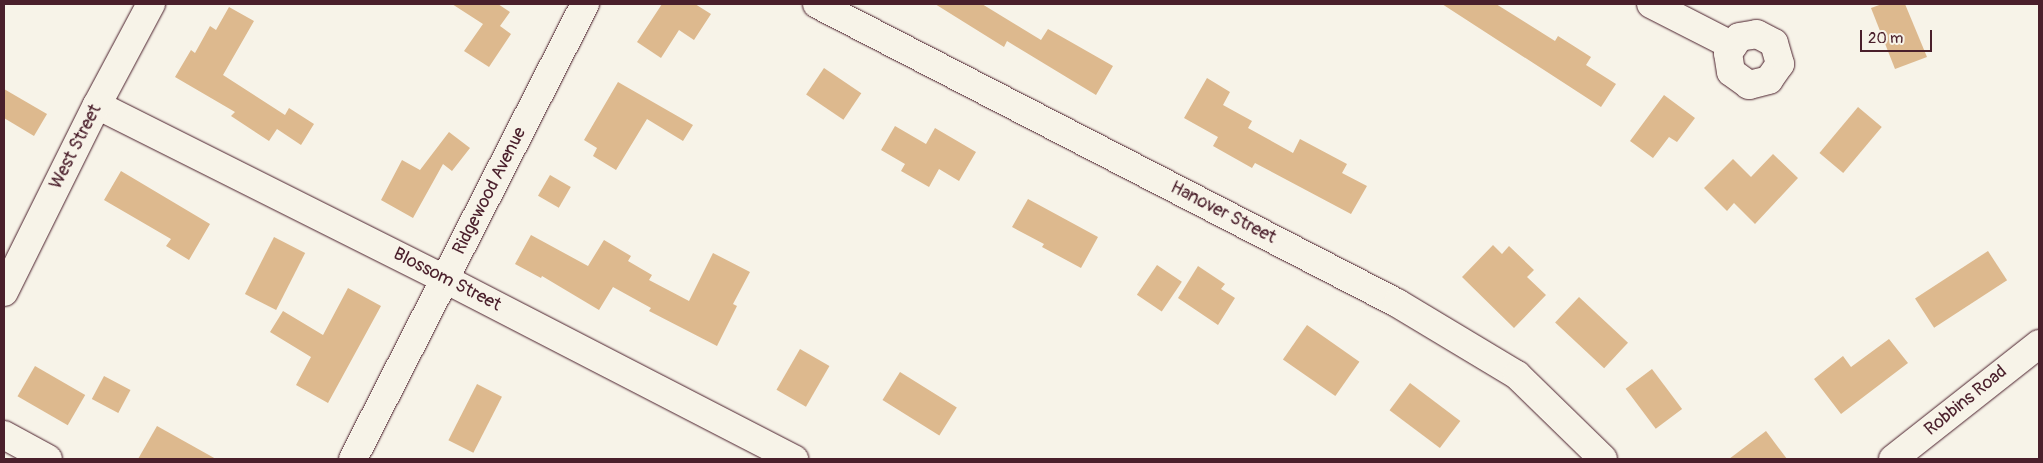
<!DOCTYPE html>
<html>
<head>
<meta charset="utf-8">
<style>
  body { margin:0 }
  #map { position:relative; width:2043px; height:463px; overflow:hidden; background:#f7f3e8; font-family:Pangolin,sans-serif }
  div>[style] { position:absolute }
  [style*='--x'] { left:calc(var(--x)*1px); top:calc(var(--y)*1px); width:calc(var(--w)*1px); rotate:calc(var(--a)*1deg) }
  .building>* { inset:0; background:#ddb98e; transform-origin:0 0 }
  .roads { filter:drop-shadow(0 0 1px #4a1f2b) drop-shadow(0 0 1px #4a1f2b) }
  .street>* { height:28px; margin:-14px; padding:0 14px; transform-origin:14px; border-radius:14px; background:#f7f3e8 }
  .secondary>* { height:28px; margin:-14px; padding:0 14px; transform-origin:14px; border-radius:14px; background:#f7f3e8 }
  span { translate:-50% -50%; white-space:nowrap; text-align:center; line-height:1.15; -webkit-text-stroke:4px #f7f3e8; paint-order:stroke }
  .street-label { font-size:18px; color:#4a1f2b }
  .frame { position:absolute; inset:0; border:5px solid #4a1f2b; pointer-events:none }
  .scale { position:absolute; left:1860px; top:30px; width:72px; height:22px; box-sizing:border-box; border:2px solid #4a1f2b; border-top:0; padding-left:6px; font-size:15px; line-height:18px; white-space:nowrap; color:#4a1f2b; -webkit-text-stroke:4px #f7f3e8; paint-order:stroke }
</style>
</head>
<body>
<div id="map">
  <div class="building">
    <div style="clip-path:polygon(452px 4px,498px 4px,510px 12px,500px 26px,511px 34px,489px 67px,464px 51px,483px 24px)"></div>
    <div style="clip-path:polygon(662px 4px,695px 4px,711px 14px,694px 40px,679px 30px,661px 58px,637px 42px)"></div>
    <div style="clip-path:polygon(935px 4px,982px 4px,1041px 40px,1048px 29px,1113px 66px,1096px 95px,1007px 41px,1004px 47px)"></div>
    <div style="clip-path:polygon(1442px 4px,1496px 4px,1555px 41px,1558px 36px,1591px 57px,1586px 65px,1616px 84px,1601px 107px)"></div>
    <div style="clip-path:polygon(1882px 4px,1905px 4px,1927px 57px,1895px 69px,1871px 8px)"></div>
    <div style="clip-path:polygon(229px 7px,254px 21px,223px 75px,285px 115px,289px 108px,314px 124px,301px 145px,277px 129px,269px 141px,231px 116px,235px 112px,175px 77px,191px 50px,195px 53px,210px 26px,216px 30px)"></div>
    <div style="left:824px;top:68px;width:45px;height:32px;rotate:34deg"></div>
    <div style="clip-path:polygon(1207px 78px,1230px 92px,1223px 105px,1252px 121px,1248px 128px,1293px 153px,1300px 139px,1347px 164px,1342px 173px,1367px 186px,1351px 214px,1255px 163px,1252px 168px,1213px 146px,1218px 137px,1184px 118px)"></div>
    <div style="clip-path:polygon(618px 82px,693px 125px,683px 141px,647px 119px,616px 170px,593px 156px,597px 148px,584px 140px)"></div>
    <div style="clip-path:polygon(4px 89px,47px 114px,34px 136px,4px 118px)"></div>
    <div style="clip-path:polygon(1664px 95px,1695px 118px,1677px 142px,1669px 137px,1653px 158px,1630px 141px)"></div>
    <div style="left:1858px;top:107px;width:31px;height:60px;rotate:40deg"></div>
    <div style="clip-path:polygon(895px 126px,926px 144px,935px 128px,976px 152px,959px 181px,939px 169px,929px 187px,901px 171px,905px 164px,881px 150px)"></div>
    <div style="clip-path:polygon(449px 132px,470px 148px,452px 171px,443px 164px,413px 218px,381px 200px,402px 160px,420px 170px)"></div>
    <div style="clip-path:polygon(1773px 154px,1798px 178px,1755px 224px,1734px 203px,1727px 211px,1704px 188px,1733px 159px,1751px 177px)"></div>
    <div style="clip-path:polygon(121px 171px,210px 224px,189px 260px,166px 246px,171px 239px,104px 200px)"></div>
    <div style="left:550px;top:175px;width:24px;height:24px;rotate:30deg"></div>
    <div style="clip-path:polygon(1028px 199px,1098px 237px,1081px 268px,1042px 247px,1044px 244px,1012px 227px)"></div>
    <div style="clip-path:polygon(531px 235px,588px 266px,604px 240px,631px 256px,628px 261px,652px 275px,649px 280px,689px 301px,713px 253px,750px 272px,733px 304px,737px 306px,717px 346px,649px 311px,651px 308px,613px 287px,599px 310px,542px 276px,541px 278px,515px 264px)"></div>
    <div style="left:274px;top:237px;width:35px;height:64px;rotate:27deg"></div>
    <div style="clip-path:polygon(1493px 245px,1502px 254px,1509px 246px,1534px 270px,1527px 277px,1546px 295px,1514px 328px,1462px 277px)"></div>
    <div style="left:1988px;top:251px;width:35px;height:87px;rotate:57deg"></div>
    <div style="left:1157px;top:265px;width:30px;height:36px;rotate:34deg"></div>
    <div style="clip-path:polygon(1198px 266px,1225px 284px,1221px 289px,1235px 298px,1218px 325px,1178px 298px)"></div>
    <div style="clip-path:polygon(348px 288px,381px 306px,328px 403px,296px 385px,311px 357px,270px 332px,283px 311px,323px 335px)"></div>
    <div style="left:1579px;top:297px;width:67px;height:35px;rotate:43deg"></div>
    <div style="left:1307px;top:325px;width:64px;height:42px;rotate:35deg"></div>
    <div style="clip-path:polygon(1889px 339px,1908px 363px,1841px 414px,1814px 379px,1843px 356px,1851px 367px)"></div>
    <div style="left:800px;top:349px;width:34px;height:47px;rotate:30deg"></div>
    <div style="left:35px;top:366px;width:58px;height:35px;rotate:30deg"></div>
    <div style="left:1652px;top:369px;width:50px;height:33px;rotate:53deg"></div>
    <div style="left:900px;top:372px;width:67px;height:33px;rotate:32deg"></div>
    <div style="left:104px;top:376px;width:30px;height:26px;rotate:28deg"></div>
    <div style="left:1410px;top:383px;width:63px;height:34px;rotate:37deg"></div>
    <div style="left:477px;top:384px;width:28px;height:63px;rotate:27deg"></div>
    <div style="clip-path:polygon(157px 426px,216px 459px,138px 459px)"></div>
    <div style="clip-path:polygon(1766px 431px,1787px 459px,1729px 459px)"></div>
  </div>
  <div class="roads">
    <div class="street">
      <div style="--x:817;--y:4;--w:653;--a:27.27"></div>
      <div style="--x:1397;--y:303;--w:140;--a:31"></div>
      <div style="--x:1517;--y:375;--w:120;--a:44.3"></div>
      <div style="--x:1651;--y:4;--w:92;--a:27.1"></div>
      <div style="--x:1757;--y:34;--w:19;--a:28"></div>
      <div style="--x:1774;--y:43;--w:22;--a:74"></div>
      <div style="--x:1780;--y:64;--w:19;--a:125"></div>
      <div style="--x:1769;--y:80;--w:21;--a:166"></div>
      <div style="--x:1749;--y:85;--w:22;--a:-144"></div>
      <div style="--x:1731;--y:72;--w:19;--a:-99"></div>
      <div style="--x:1728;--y:53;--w:19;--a:-55"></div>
      <div style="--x:1739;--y:37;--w:18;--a:-9"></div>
      <div style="--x:97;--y:105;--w:389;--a:26.6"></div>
      <div style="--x:445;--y:279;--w:393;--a:27.3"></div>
      <div style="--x:4;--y:435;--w:50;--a:28.6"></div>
      <div style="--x:353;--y:459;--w:511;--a:-62.98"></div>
      <div style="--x:1893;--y:459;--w:186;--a:-38.2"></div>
    </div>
    <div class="secondary">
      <div style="--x:4;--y:292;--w:209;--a:-63.6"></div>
      <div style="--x:97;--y:105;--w:115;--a:-61.9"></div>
    </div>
  </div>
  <div class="street-label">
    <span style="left:76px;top:147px;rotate:-63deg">West Street</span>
    <span style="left:490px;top:191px;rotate:-63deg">Ridgewood Avenue</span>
    <span style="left:1223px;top:213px;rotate:27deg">Hanover Street</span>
    <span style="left:447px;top:280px;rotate:27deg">Blossom Street</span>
    <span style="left:1966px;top:401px;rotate:-39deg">Robbins Road</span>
  </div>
  <div class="frame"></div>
  <div class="scale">20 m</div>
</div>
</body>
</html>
